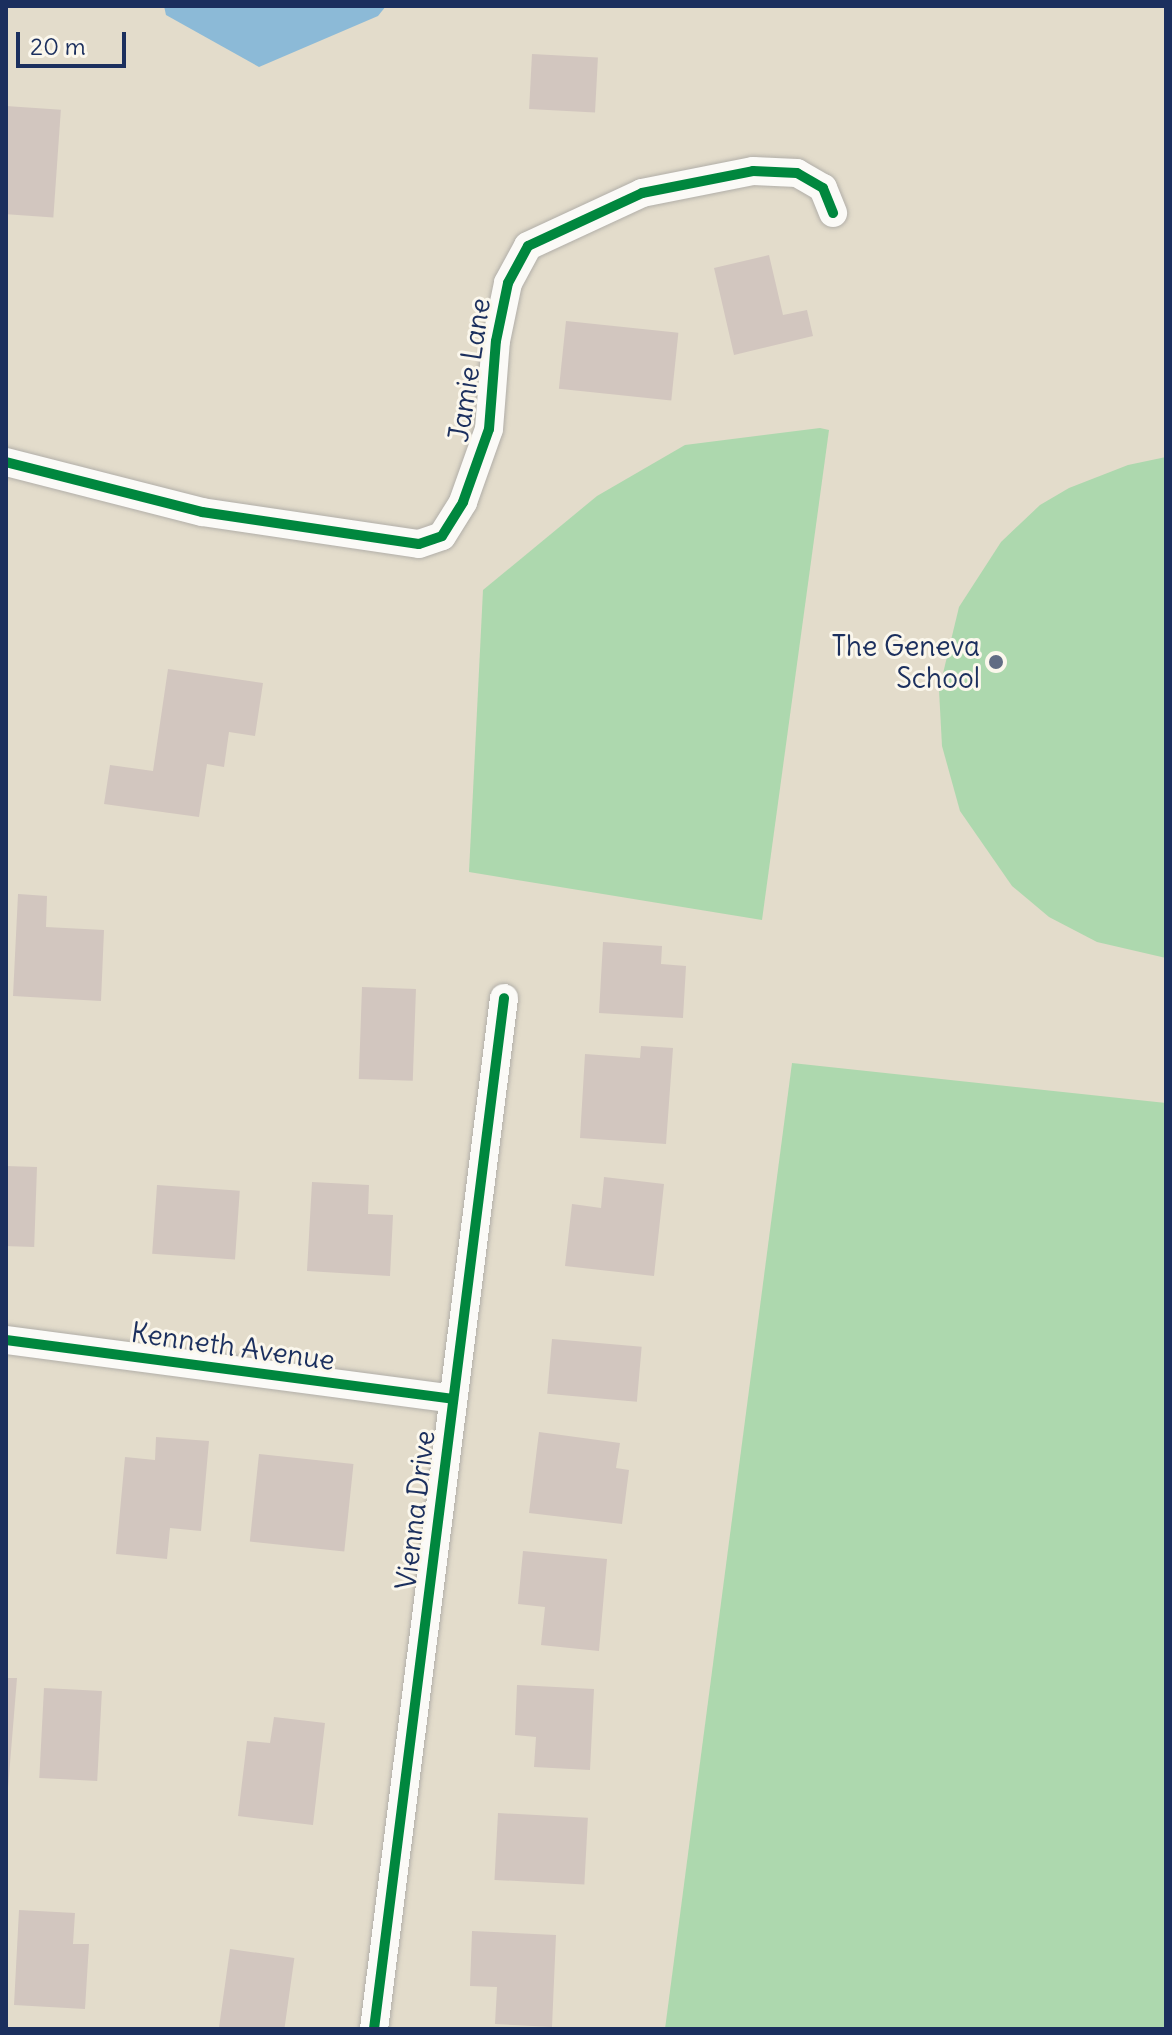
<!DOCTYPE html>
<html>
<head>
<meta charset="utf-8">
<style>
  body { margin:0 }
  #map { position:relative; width:1172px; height:2035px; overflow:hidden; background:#e3dccb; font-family:Delius,sans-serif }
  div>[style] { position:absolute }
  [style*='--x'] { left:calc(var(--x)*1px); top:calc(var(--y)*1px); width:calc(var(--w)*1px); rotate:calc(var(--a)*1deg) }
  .green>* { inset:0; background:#add8ae }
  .water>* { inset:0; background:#8cbad7 }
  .building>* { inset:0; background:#d2c6bf; transform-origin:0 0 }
  .roads { filter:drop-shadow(0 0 2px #b1aea8) drop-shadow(0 0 2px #b1aea8) }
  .street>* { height:28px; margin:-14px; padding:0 14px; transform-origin:14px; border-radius:14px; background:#fbfaf7 }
  .cycleway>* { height:10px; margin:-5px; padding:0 5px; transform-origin:5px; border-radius:5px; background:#00873e }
  .dots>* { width:22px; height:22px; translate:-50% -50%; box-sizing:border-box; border:4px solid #fbf7ec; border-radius:50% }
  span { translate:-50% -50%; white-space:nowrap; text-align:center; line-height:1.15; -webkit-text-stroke:6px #fbf7ec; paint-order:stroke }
  .street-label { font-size:28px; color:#1b2f5e }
  .poi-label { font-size:28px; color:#1b2f5e }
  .right { translate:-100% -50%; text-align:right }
  .frame { position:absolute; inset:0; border:8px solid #1b2f5e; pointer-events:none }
  .scale { position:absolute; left:16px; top:32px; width:110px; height:36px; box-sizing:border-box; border:4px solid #1b2f5e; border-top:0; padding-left:10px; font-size:24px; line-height:28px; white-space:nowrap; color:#1b2f5e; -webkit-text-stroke:6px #fbf7ec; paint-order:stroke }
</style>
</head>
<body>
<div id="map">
  <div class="green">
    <div style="clip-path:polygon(820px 428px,829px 430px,762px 920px,469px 872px,483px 590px,597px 496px,685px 445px)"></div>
    <div style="clip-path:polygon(1166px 457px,1166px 958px,1097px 942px,1049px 917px,1012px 886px,960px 811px,942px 746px,939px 690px,959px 607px,1001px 542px,1040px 505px,1069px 488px,1128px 465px)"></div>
    <div style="clip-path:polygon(792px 1063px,1166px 1103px,1166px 2029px,665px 2029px)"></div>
  </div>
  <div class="water">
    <div style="clip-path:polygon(164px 6px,386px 6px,378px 16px,259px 67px,166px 15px)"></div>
  </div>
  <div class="building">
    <div style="left:532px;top:54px;width:66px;height:55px;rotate:3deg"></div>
    <div style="left:6px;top:106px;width:55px;height:108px;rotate:4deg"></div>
    <div style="clip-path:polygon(769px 255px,783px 315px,807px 310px,813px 336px,734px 355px,714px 268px)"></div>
    <div style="left:566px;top:321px;width:113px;height:68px;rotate:6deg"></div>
    <div style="clip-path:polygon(168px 669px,263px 683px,255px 736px,229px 732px,224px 767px,207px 764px,199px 817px,104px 804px,110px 765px,153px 771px)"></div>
    <div style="clip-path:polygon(18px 894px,47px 896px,46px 927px,104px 930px,101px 1001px,13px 996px)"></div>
    <div style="clip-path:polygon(603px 942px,662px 946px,661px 964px,686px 966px,683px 1018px,599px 1013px)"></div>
    <div style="left:362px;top:987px;width:54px;height:92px;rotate:2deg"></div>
    <div style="clip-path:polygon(641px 1046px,673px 1048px,666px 1144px,580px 1138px,585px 1054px,640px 1058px)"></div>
    <div style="left:6px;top:1166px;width:31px;height:80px;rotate:2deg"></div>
    <div style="clip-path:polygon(604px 1177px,664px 1184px,654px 1276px,565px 1266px,572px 1204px,601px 1208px)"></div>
    <div style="clip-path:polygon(312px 1182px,369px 1185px,368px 1214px,393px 1215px,390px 1276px,307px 1271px)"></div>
    <div style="left:157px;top:1185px;width:83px;height:69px;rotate:4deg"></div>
    <div style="left:552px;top:1339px;width:90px;height:55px;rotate:5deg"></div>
    <div style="clip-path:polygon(539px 1432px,620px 1443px,616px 1468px,629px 1470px,622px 1524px,529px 1513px)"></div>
    <div style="clip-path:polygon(156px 1437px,209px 1441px,201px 1531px,170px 1528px,167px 1559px,116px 1554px,125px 1457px,155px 1460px)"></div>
    <div style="left:259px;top:1454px;width:95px;height:88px;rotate:6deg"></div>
    <div style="clip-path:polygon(523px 1551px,607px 1559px,599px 1651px,541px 1645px,545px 1607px,518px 1604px)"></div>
    <div style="clip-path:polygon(6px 1678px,17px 1678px,8px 1788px,6px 1788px)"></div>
    <div style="clip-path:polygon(517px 1685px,594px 1689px,590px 1770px,534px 1767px,536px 1737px,515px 1735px)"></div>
    <div style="left:44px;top:1688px;width:58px;height:90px;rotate:3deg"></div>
    <div style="clip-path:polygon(274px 1717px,325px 1723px,313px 1825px,238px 1816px,247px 1741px,270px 1743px)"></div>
    <div style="left:498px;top:1813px;width:90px;height:67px;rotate:3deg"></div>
    <div style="clip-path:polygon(19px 1910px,75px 1913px,73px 1944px,89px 1944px,85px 2009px,14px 2005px)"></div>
    <div style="clip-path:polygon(472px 1931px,556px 1935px,552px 2027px,495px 2024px,497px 1987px,470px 1986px)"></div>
    <div style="left:230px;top:1949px;width:65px;height:81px;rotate:8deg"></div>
  </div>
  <div class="roads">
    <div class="street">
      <div style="--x:6;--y:462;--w:202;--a:14.3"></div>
      <div style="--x:202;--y:512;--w:219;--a:8.4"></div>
      <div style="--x:419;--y:544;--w:24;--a:-19"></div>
      <div style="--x:442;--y:536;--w:40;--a:-58"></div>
      <div style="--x:463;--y:502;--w:77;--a:-70.4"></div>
      <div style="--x:489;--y:429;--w:88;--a:-85.5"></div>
      <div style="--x:496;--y:341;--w:59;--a:-78.3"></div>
      <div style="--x:508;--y:283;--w:42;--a:-61.6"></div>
      <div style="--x:528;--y:246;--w:126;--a:-24.9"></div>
      <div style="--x:642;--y:193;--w:113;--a:-11.2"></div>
      <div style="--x:753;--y:171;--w:44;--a:2.6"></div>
      <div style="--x:797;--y:173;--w:30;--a:30"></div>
      <div style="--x:823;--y:188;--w:27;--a:68"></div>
      <div style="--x:6;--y:1340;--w:451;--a:7.5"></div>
      <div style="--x:374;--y:2029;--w:1039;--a:-82.81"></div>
    </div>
  </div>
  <div class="cycleway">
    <div style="--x:6;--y:462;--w:202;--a:14.3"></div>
    <div style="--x:202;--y:512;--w:219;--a:8.4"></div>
    <div style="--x:419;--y:544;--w:24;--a:-19"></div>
    <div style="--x:442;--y:536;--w:40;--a:-58"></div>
    <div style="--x:463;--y:502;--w:77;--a:-70.4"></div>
    <div style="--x:489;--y:429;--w:88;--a:-85.5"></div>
    <div style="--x:496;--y:341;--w:59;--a:-78.3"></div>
    <div style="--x:508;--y:283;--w:42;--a:-61.6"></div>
    <div style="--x:528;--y:246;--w:126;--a:-24.9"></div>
    <div style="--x:642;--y:193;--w:113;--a:-11.2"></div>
    <div style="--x:753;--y:171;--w:44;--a:2.6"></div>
    <div style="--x:797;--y:173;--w:30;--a:30"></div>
    <div style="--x:823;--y:188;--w:27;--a:68"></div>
    <div style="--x:6;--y:1340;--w:451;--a:7.5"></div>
    <div style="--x:374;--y:2029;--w:1039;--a:-82.81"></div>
  </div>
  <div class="dots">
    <div style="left:996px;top:662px;background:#616c84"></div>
  </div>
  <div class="street-label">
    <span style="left:469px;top:370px;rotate:-81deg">Jamie Lane</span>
    <span style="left:233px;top:1346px;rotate:8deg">Kenneth Avenue</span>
    <span style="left:415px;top:1510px;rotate:-83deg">Vienna Drive</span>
  </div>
  <div class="poi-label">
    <span class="right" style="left:980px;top:662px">The Geneva<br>School</span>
  </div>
  <div class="frame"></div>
  <div class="scale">20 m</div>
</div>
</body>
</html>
